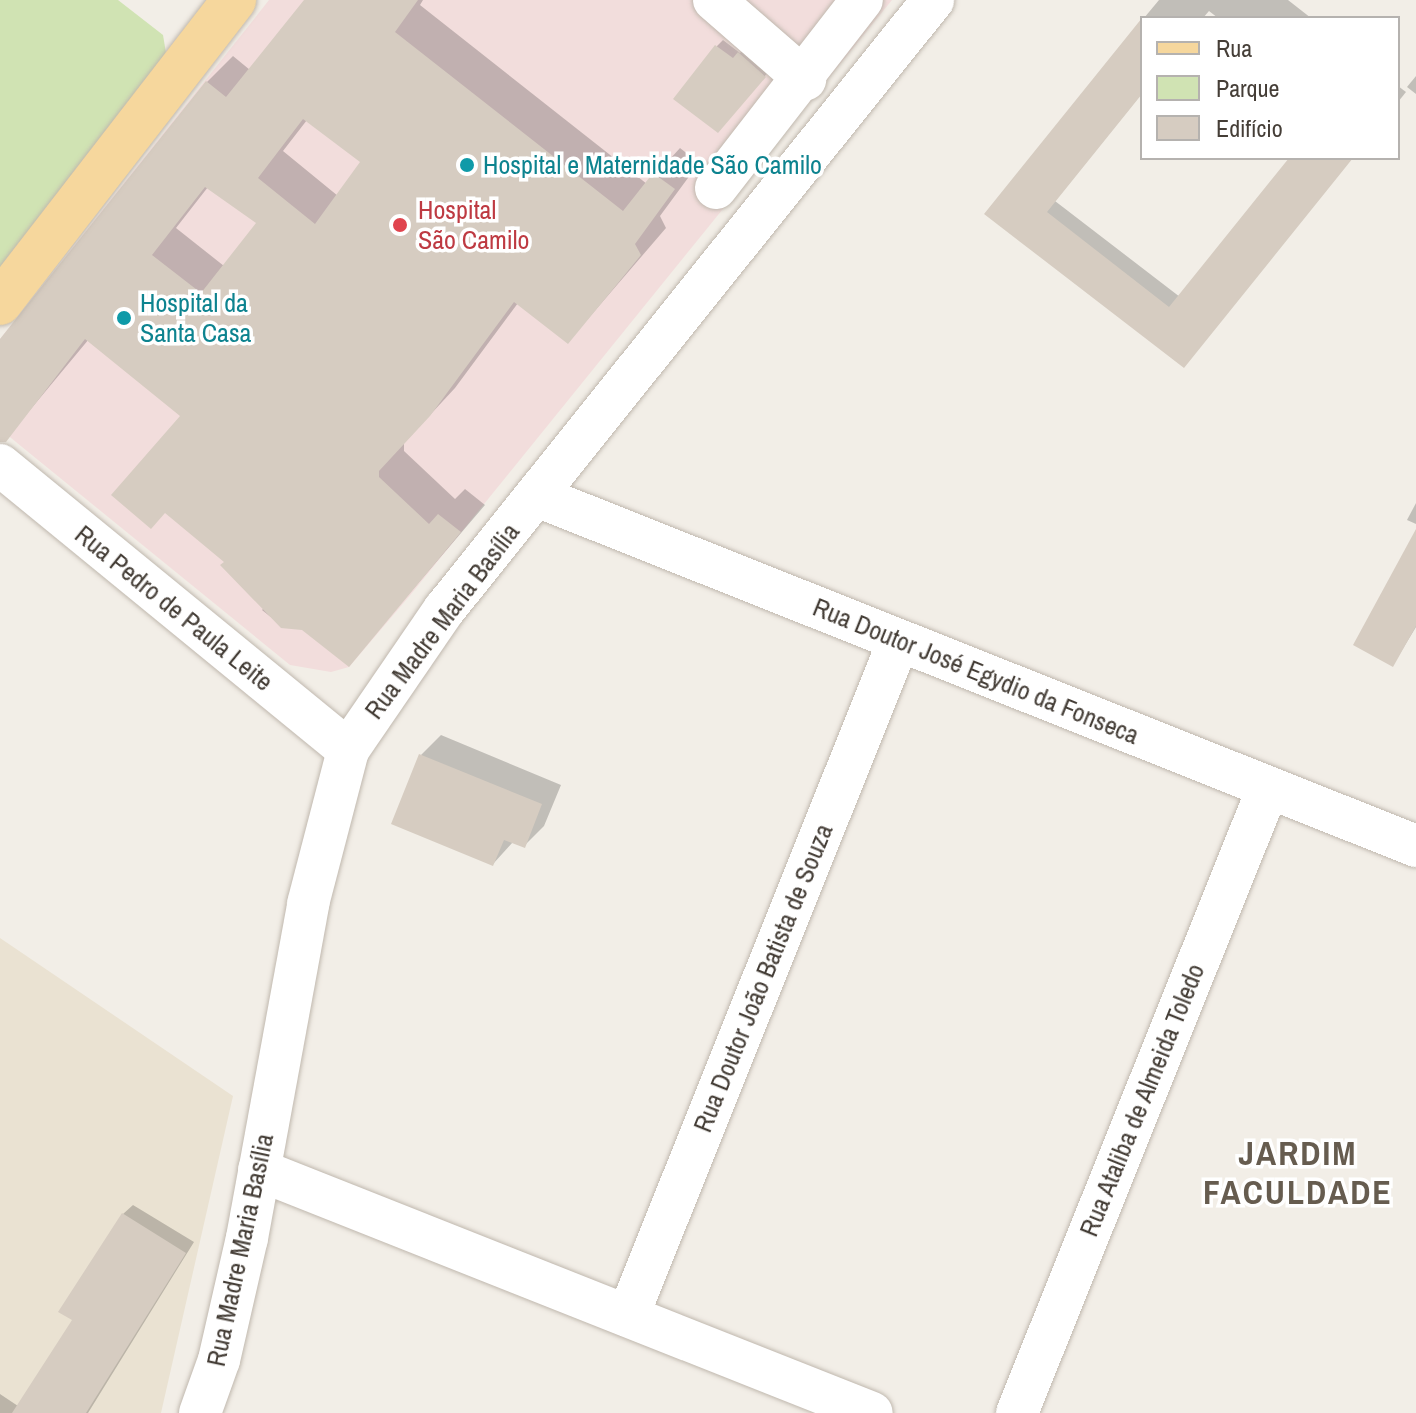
<!DOCTYPE html>
<html>
<head>
<meta charset="utf-8">
<style>
  body { margin:0 }
  #map { position:relative; width:1416px; height:1413px; overflow:hidden; background:#f2eee7; font-family:"Archivo Narrow",sans-serif }
  div>[style] { position:absolute }
  [style*='--x'] { left:calc(var(--x)*1px); top:calc(var(--y)*1px); width:calc(var(--w)*1px); rotate:calc(var(--a)*1deg) }
  .education>* { inset:0; background:#eae2d2 }
  .medical>* { inset:0; background:#f2dddc }
  .green>* { inset:0; background:#d0e3b3 }
  .shadow>* { inset:0; background:#0003 }
  .building>* { inset:0; background:#d6ccc1 }
  .roads { filter:drop-shadow(0 0 2px #c0b8ae) drop-shadow(0 0 2px #c0b8ae) }
  .minor>* { height:42px; margin:-21px; padding:0 21px; transform-origin:21px; border-radius:21px; background:#fff }
  .major>* { height:44px; margin:-22px; padding:0 22px; transform-origin:22px; border-radius:22px; background:#f6d79d }
  .dots>* { width:22px; height:22px; translate:-50% -50%; box-sizing:border-box; border:4px solid #fff; border-radius:50% }
  span { translate:-50% -50%; white-space:nowrap; text-align:center; line-height:1.15; -webkit-text-stroke:7px #fff; paint-order:stroke }
  .culture-label { font-size:26px; color:#0d838f }
  .left { translate:0 -50%; text-align:left }
  .health-label { font-size:26px; color:#be3a42 }
  .street-label { font-size:26px; color:#453e37 }
  .district-label { font-size:34px; color:#665c4f; font-weight:700; letter-spacing:2px }
  .legend { position:absolute; left:1140px; top:16px; width:260px; height:144px; box-sizing:border-box; background:#fff; border:2px solid #b5b2af; margin:0; padding:10px 14px; list-style:none; font-size:24px; color:#453e37 }
  .legend li { display:flex; align-items:center; gap:16px; height:40px }
  .legend b { width:40px; border:2px solid #b5b2af }
</style>
</head>
<body>
<div id="map">
  <div class="education">
    <div style="clip-path:polygon(0 938px,233px 1096px,161px 1413px,0 1413px)"></div>
  </div>
  <div class="medical">
    <div style="clip-path:polygon(269px 0,892px 0,412px 593px,349px 667px,331px 672px,290px 665px,0 429px,0 339px)"></div>
  </div>
  <div class="green">
    <div style="clip-path:polygon(0 0,118px 0,163px 35px,167px 59px,0 272px)"></div>
  </div>
  <div class="shadow">
    <div style="clip-path:polygon(evenodd,307px 0,423px 0,420px 5px,647px 184px,680px 148px,699px 163px,660px 216px,666px 228px,568px 342px,518px 303px,455px 388px,404px 443px,404px 451px,455px 499px,465px 489px,485px 505px,349px 664px,303px 628px,282px 626px,262px 610px,266px 606px,227px 561px,182px 416px,89px 339px,10px 434px,0 427px,0 343px,207px 82px,233px 56px,250px 70px,307px 0,307px 120px,363px 162px,338px 196px,283px 151px,307px 120px,307px 0,208px 187px,259px 223px,224px 266px,176px 228px,208px 187px)"></div>
    <div style="clip-path:polygon(1159px 0,1288px 0,1311px 18px,1218px 18px,1209px 11px,1203px 18px,1144px 18px)"></div>
    <div style="clip-path:polygon(1142px 21px,1142px 93px,1055px 201px,1180px 297px,1292px 158px,1352px 158px,1193px 355px,986px 214px)"></div>
    <div style="clip-path:polygon(723px 40px,740px 53px,745px 48px,770px 70px,723px 124px,717px 46px)"></div>
    <div style="clip-path:polygon(1416px 76px,1416px 94px,1407px 87px)"></div>
    <div style="clip-path:polygon(1398px 86px,1406px 92px,1398px 102px)"></div>
    <div style="clip-path:polygon(1416px 503px,1416px 524px,1407px 520px)"></div>
    <div style="clip-path:polygon(1416px 542px,1416px 627px,1393px 665px)"></div>
    <div style="clip-path:polygon(441px 735px,561px 785px,544px 826px,524px 846px,513px 842px,493px 864px,421px 755px)"></div>
    <div style="clip-path:polygon(133px 1205px,194px 1242px,88px 1413px,0 1413px,0 1394px,18px 1406px,75px 1319px,123px 1214px)"></div>
  </div>
  <div class="building">
    <div style="clip-path:polygon(evenodd,304px 0,418px 0,395px 32px,623px 211px,653px 173px,675px 189px,635px 244px,641px 255px,568px 344px,514px 302px,430px 416px,379px 471px,379px 477px,429px 524px,438px 514px,461px 532px,349px 667px,302px 630px,281px 628px,220px 565px,224px 562px,165px 513px,151px 529px,111px 495px,180px 416px,85px 339px,6px 442px,0 442px,0 339px,206px 81px,226px 97px,304px 0,303px 119px,360px 162px,315px 224px,258px 178px,303px 119px,304px 0,205px 187px,256px 223px,201px 293px,152px 255px,205px 187px)"></div>
    <div style="clip-path:polygon(1142px 18px,1142px 94px,1047px 212px,1169px 307px,1289px 158px,1353px 158px,1184px 368px,984px 214px)"></div>
    <div style="clip-path:polygon(715px 45px,733px 58px,738px 52px,766px 77px,718px 133px,673px 99px)"></div>
    <div style="clip-path:polygon(1416px 529px,1416px 626px,1393px 667px,1353px 645px)"></div>
    <div style="clip-path:polygon(419px 754px,542px 804px,525px 848px,504px 840px,493px 866px,391px 824px)"></div>
    <div style="clip-path:polygon(122px 1213px,186px 1253px,86px 1413px,12px 1413px,72px 1320px,58px 1312px)"></div>
  </div>
  <div class="roads">
    <div class="minor">
      <div style="--x:714;--y:0;--w:121;--a:41"></div>
      <div style="--x:716;--y:188;--w:238;--a:-52.2"></div>
      <div style="--x:0;--y:465;--w:450;--a:39.3"></div>
      <div style="--x:537;--y:496;--w:946;--a:21.71"></div>
      <div style="--x:259;--y:1170;--w:659;--a:21.62"></div>
      <div style="--x:628;--y:1316;--w:728;--a:-68.15"></div>
      <div style="--x:200;--y:1413;--w:56;--a:-70.3"></div>
      <div style="--x:219;--y:1360;--w:125;--a:-77.1"></div>
      <div style="--x:247;--y:1238;--w:340;--a:-79.6"></div>
      <div style="--x:308;--y:904;--w:159;--a:-75.4"></div>
      <div style="--x:348;--y:750;--w:170;--a:-55.6"></div>
      <div style="--x:444;--y:610;--w:782;--a:-51.28"></div>
      <div style="--x:1017;--y:1413;--w:674;--a:-68.12"></div>
    </div>
    <div class="major">
      <div style="--x:0;--y:303;--w:383;--a:-52.3"></div>
    </div>
  </div>
  <div class="dots">
    <div style="left:467px;top:165px;background:#0f9aa8"></div>
    <div style="left:400px;top:225px;background:#e0444e"></div>
    <div style="left:124px;top:318px;background:#0f9aa8"></div>
  </div>
  <div class="culture-label">
    <span class="left" style="left:483px;top:165px">Hospital e Maternidade São Camilo</span>
    <span class="left" style="left:140px;top:318px">Hospital da<br>Santa Casa</span>
  </div>
  <div class="health-label">
    <span class="left" style="left:418px;top:225px">Hospital<br>São Camilo</span>
  </div>
  <div class="street-label">
    <span style="left:174px;top:608px;rotate:39deg">Rua Pedro de Paula Leite</span>
    <span style="left:442px;top:621px;rotate:-53deg">Rua Madre Maria Basília</span>
    <span style="left:976px;top:671px;rotate:22deg">Rua Doutor José Egydio da Fonseca</span>
    <span style="left:763px;top:978px;rotate:-68deg">Rua Doutor João Batista de Souza</span>
    <span style="left:1142px;top:1100px;rotate:-68deg">Rua Ataliba de Almeida Toledo</span>
    <span style="left:240px;top:1250px;rotate:-78deg">Rua Madre Maria Basília</span>
  </div>
  <div class="district-label">
    <span style="left:1298px;top:1173px">JARDIM<br>FACULDADE</span>
  </div>
  <ul class="legend">
  <li><b style="height:10px;background:#f6d79d"></b>Rua</li>
  <li><b style="height:22px;background:#d0e3b3"></b>Parque</li>
  <li><b style="height:22px;background:#d6ccc1"></b>Edifício</li>
  </ul>
</div>
</body>
</html>
